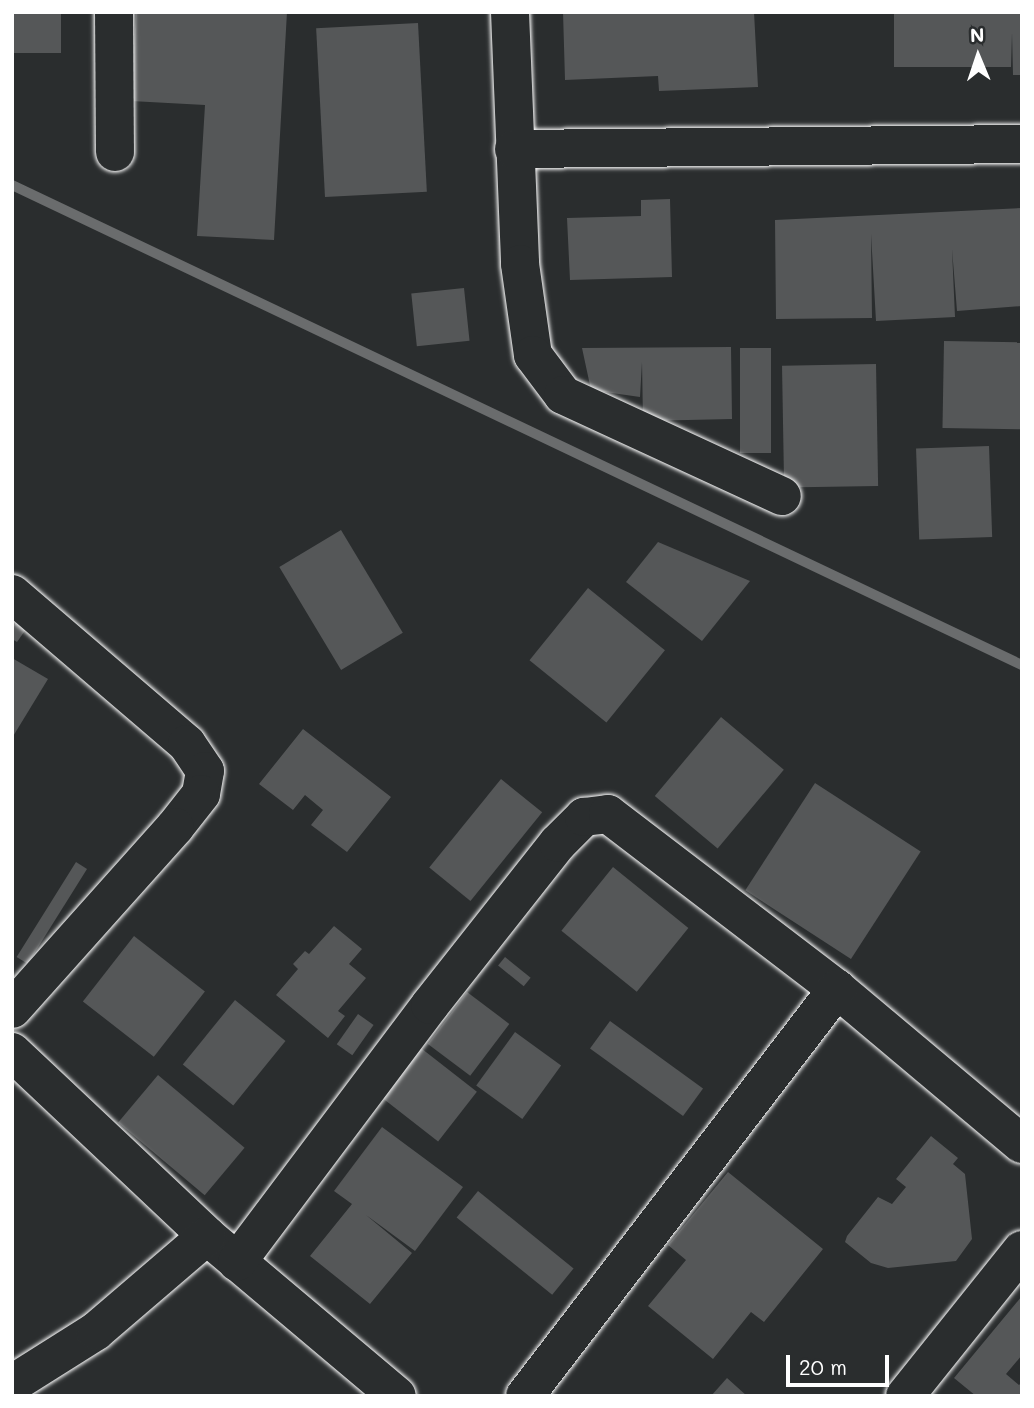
<!DOCTYPE html>
<html>
<head>
<meta charset="utf-8">
<style>
  body { margin:0 }
  #map { position:relative; width:1034px; height:1408px; overflow:hidden; background:#2a2d2e; font-family:Mali,sans-serif }
  div>[style] { position:absolute }
  [style*='--x'] { left:calc(var(--x)*1px); top:calc(var(--y)*1px); width:calc(var(--w)*1px); rotate:calc(var(--a)*1deg) }
  .stream>* { height:10px; margin:-5px; padding:0 5px; transform-origin:5px; border-radius:5px; background:#6a6c6d }
  .building>* { inset:0; background:#555758; transform-origin:0 0 }
  .roads { filter:drop-shadow(0 0 2px #fff) drop-shadow(0 0 2px #fff) }
  .minor>* { height:38px; margin:-19px; padding:0 19px; transform-origin:19px; border-radius:19px; background:#2a2d2e }
  span { translate:-50% -50%; white-space:nowrap; text-align:center; line-height:1.15; -webkit-text-stroke:6px #2a2d2e; paint-order:stroke }
  .frame { position:absolute; inset:0; border:14px solid #fff; pointer-events:none }
  .north { position:absolute; left:943px; top:21px; width:70px; height:70px; -webkit-text-stroke:5px #2a2d2e; paint-order:stroke; rotate:358deg; font-size:19px; font-weight:700; line-height:28px; text-align:center; color:#fff }
  .north::after { content:''; display:block; margin:auto; width:24px; height:32px; background:#fff; clip-path:polygon(50% 0,100% 100%,50% 72%,0 100%) }
  .scale { position:absolute; left:786px; top:1355px; width:103px; height:32px; box-sizing:border-box; border:4px solid #fff; border-top:0; padding-left:9px; font-size:21px; line-height:24px; white-space:nowrap; color:#fff; -webkit-text-stroke:5px #2a2d2e; paint-order:stroke }
</style>
</head>
<body>
<div id="map">
  <div class="stream">
    <div style="--x:12;--y:185;--w:1118;--a:25.42"></div>
  </div>
  <div class="building">
    <div style="left:12px;top:12px;width:49px;height:41px"></div>
    <div style="clip-path:polygon(136px 12px,287px 12px,274px 240px,197px 236px,205px 105px,131px 101px)"></div>
    <div style="clip-path:polygon(563px 12px,754px 12px,758px 87px,659px 91px,658px 76px,565px 80px)"></div>
    <div style="clip-path:polygon(894px 12px,1022px 12px,1022px 75px,1013px 75px,1012px 33px,1011px 67px,894px 67px)"></div>
    <div style="left:418px;top:23px;width:169px;height:102px;rotate:87deg"></div>
    <div style="clip-path:polygon(670px 199px,672px 277px,570px 280px,567px 218px,641px 216px,641px 200px)"></div>
    <div style="clip-path:polygon(1022px 208px,1022px 306px,957px 311px,952px 249px,955px 317px,876px 321px,871px 234px,872px 318px,776px 319px,775px 220px)"></div>
    <div style="left:464px;top:288px;width:53px;height:53px;rotate:84deg"></div>
    <div style="left:944px;top:341px;width:78px;height:87px;rotate:1deg"></div>
    <div style="clip-path:polygon(731px 347px,732px 419px,643px 421px,642px 362px,640px 397px,591px 390px,582px 348px)"></div>
    <div style="left:740px;top:348px;width:31px;height:105px"></div>
    <div style="left:876px;top:364px;width:122px;height:94px;rotate:89deg"></div>
    <div style="left:989px;top:446px;width:91px;height:73px;rotate:88deg"></div>
    <div style="left:341px;top:530px;width:120px;height:72px;rotate:59deg"></div>
    <div style="clip-path:polygon(658px 542px,750px 581px,702px 641px,626px 582px)"></div>
    <div style="left:588px;top:588px;width:99px;height:93px;rotate:39deg"></div>
    <div style="clip-path:polygon(19px 618px,29px 625px,17px 642px,12px 639px,12px 628px)"></div>
    <div style="clip-path:polygon(12px 658px,48px 679px,12px 738px)"></div>
    <div style="left:721px;top:717px;width:82px;height:103px;rotate:40deg"></div>
    <div style="clip-path:polygon(303px 729px,391px 797px,347px 852px,311px 825px,323px 810px,305px 795px,293px 810px,259px 784px)"></div>
    <div style="left:501px;top:779px;width:53px;height:114px;rotate:39deg"></div>
    <div style="left:815px;top:783px;width:126px;height:128px;rotate:33deg"></div>
    <div style="left:76px;top:862px;width:13px;height:112px;rotate:32deg"></div>
    <div style="left:613px;top:867px;width:97px;height:82px;rotate:39deg"></div>
    <div style="clip-path:polygon(334px 926px,362px 949px,349px 964px,366px 978px,338px 1011px,345px 1016px,328px 1038px,276px 995px,298px 969px,293px 964px,305px 951px,309px 954px)"></div>
    <div style="left:134px;top:936px;width:90px;height:83px;rotate:38deg"></div>
    <div style="left:505px;top:957px;width:33px;height:11px;rotate:39deg"></div>
    <div style="left:467px;top:992px;width:53px;height:65px;rotate:37deg"></div>
    <div style="left:235px;top:1000px;width:65px;height:83px;rotate:39deg"></div>
    <div style="left:358px;top:1014px;width:19px;height:37px;rotate:35deg"></div>
    <div style="left:610px;top:1021px;width:115px;height:34px;rotate:36deg"></div>
    <div style="left:515px;top:1032px;width:57px;height:66px;rotate:36deg"></div>
    <div style="left:417px;top:1045px;width:76px;height:63px;rotate:38deg"></div>
    <div style="left:158px;top:1075px;width:113px;height:62px;rotate:40deg"></div>
    <div style="clip-path:polygon(382px 1127px,463px 1187px,415px 1251px,366px 1215px,412px 1253px,370px 1304px,310px 1256px,352px 1204px,334px 1191px)"></div>
    <div style="clip-path:polygon(931px 1136px,958px 1158px,953px 1164px,965px 1174px,972px 1239px,956px 1261px,888px 1268px,871px 1263px,845px 1242px,847px 1236px,878px 1197px,892px 1204px,906px 1187px,896px 1179px)"></div>
    <div style="clip-path:polygon(728px 1172px,823px 1249px,764px 1322px,751px 1312px,713px 1359px,648px 1306px,686px 1260px,668px 1245px)"></div>
    <div style="left:478px;top:1191px;width:123px;height:34px;rotate:39deg"></div>
    <div style="clip-path:polygon(1022px 1296px,1022px 1355px,1006px 1374px,1019px 1385px,1022px 1382px,1022px 1396px,976px 1396px,954px 1378px)"></div>
    <div style="clip-path:polygon(727px 1378px,747px 1396px,711px 1396px)"></div>
  </div>
  <div class="roads">
    <div class="minor">
      <div style="--x:114;--y:12;--w:140;--a:89.6"></div>
      <div style="--x:510;--y:12;--w:252;--a:87.7"></div>
      <div style="--x:520;--y:264;--w:92;--a:81.9"></div>
      <div style="--x:533;--y:355;--w:50;--a:53.1"></div>
      <div style="--x:563;--y:395;--w:241;--a:24.8"></div>
      <div style="--x:514;--y:149;--w:508;--a:-0.56"></div>
      <div style="--x:12;--y:594;--w:230;--a:40.6"></div>
      <div style="--x:187;--y:744;--w:32;--a:56"></div>
      <div style="--x:205;--y:771;--w:23;--a:100"></div>
      <div style="--x:201;--y:794;--w:42;--a:128.2"></div>
      <div style="--x:175;--y:827;--w:244;--a:131.8"></div>
      <div style="--x:12;--y:1052;--w:268;--a:43.3"></div>
      <div style="--x:207;--y:1236;--w:248;--a:40.1"></div>
      <div style="--x:237;--y:1262;--w:321;--a:-53.1"></div>
      <div style="--x:430;--y:1005;--w:206;--a:-51.7"></div>
      <div style="--x:558;--y:843;--w:37;--a:-45"></div>
      <div style="--x:584;--y:817;--w:24;--a:-7"></div>
      <div style="--x:608;--y:814;--w:288;--a:37.4"></div>
      <div style="--x:837;--y:989;--w:241;--a:40"></div>
      <div style="--x:12;--y:1384;--w:99;--a:-32.2"></div>
      <div style="--x:96;--y:1331;--w:146;--a:-40.6"></div>
      <div style="--x:525;--y:1396;--w:513;--a:-52.53"></div>
      <div style="--x:905;--y:1396;--w:187;--a:-51.3"></div>
    </div>
  </div>
  <div class="frame"></div>
  <div class="north">N</div>
  <div class="scale">20 m</div>
</div>
</body>
</html>
